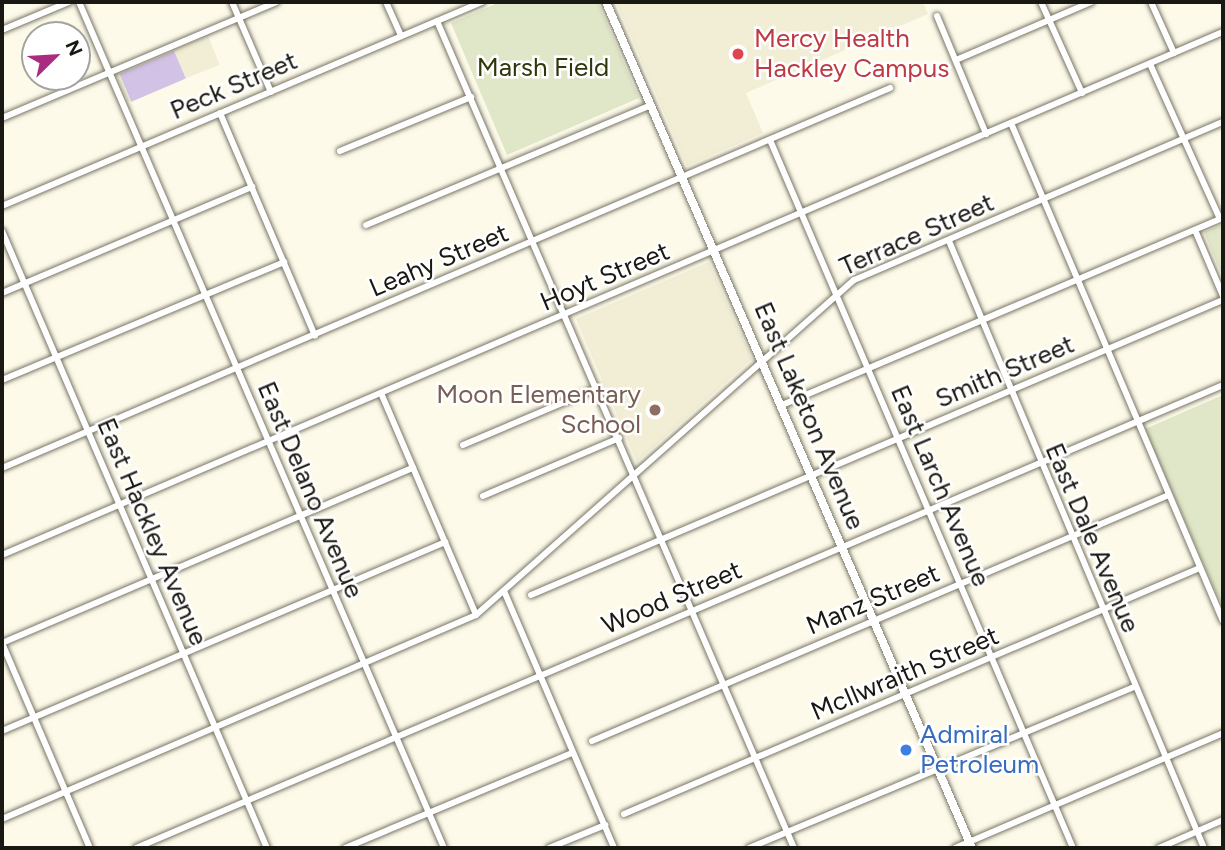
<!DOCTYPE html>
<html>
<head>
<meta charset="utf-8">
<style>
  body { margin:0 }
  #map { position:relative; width:1225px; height:850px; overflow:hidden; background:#fdfae9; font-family:Figtree,sans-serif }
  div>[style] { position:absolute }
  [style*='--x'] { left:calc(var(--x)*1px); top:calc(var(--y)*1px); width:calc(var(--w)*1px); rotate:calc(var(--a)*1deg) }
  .built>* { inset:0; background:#f2edd5; transform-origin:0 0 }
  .green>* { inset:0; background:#e0e7c8 }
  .building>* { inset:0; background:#d2c2e5; transform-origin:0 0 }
  .roads { filter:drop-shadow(0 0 2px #797667) drop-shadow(0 0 2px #797667) }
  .minor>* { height:6px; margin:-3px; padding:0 3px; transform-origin:3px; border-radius:3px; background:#fff }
  .major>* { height:8px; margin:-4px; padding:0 4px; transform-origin:4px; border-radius:4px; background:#fff }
  .dots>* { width:19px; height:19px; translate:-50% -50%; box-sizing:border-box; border:4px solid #fff; border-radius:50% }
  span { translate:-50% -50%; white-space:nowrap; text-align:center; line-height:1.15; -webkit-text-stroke:5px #fff; paint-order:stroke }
  .health-label { font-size:26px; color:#be3a42 }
  .left { translate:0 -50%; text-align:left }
  .park-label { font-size:26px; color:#30360a }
  .street-label { font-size:26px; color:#191812 }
  .education-label { font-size:26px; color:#785e54 }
  .right { translate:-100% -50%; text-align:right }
  .shop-label { font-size:26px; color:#366cbe }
  .frame { position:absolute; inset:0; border:4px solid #191812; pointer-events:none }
  .north { position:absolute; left:21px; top:21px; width:70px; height:70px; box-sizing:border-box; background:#fff; border:2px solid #a3a3a0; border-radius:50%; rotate:66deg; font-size:19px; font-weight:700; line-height:28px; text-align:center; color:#191812 }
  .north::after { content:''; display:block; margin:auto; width:24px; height:32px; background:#a92c7e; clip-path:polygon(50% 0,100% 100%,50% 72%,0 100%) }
</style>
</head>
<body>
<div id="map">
  <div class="built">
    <div style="clip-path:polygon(616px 2px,923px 2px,928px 14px,746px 93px,763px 133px,687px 166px)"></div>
    <div style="left:208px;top:36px;width:31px;height:99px;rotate:68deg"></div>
    <div style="clip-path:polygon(709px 262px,752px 359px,637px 462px,576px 319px)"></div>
  </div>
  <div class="green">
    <div style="clip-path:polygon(500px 2px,598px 2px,639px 98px,507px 155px,451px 23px)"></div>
    <div style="clip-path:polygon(1223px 224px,1223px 278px,1204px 232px)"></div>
    <div style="clip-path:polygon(1223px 395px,1223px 608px,1145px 429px)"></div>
  </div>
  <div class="building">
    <div style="left:174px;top:51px;width:30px;height:59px;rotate:67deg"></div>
  </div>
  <div class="roads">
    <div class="minor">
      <div style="--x:79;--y:2;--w:921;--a:66.66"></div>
      <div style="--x:232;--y:2;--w:98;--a:66.6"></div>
      <div style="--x:386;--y:2;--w:37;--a:66"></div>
      <div style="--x:1041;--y:2;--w:100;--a:65.7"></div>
      <div style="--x:1151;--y:2;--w:56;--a:65.7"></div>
      <div style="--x:937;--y:16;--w:128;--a:67.4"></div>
      <div style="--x:437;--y:21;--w:901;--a:66.65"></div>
      <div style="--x:2;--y:30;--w:73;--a:-22.7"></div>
      <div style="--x:956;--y:60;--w:147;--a:-23.2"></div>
      <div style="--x:1150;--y:64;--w:170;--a:65.7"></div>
      <div style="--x:220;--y:113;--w:242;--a:66.9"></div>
      <div style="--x:2;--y:118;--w:298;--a:-22.9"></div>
      <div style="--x:1011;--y:123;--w:541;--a:66.94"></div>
      <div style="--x:770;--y:140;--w:770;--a:66.83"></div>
      <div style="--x:340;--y:151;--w:142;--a:-22.4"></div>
      <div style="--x:2;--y:206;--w:522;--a:-23.03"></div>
      <div style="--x:366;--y:225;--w:309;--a:-22.8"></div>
      <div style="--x:1195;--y:230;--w:72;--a:67"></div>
      <div style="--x:2;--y:231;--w:672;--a:66.76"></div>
      <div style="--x:949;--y:241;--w:658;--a:67.21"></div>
      <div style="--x:2;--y:293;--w:272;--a:-23"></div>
      <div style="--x:2;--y:380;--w:306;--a:-22.7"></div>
      <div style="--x:381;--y:393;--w:241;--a:66.8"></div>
      <div style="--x:782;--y:405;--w:479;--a:-23"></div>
      <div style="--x:463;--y:445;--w:146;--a:-23"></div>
      <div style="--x:2;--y:468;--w:966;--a:-23.17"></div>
      <div style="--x:483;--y:496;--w:148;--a:-23.1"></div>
      <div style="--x:2;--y:555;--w:1328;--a:-23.19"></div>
      <div style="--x:504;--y:591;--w:280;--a:66.8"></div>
      <div style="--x:531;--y:595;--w:752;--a:-23.09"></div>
      <div style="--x:2;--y:643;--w:447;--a:-23.1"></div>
      <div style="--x:2;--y:643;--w:223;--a:66.8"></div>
      <div style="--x:2;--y:731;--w:482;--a:-23.1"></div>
      <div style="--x:592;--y:741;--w:627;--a:-23.09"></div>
      <div style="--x:624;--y:814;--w:626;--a:-23.13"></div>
      <div style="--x:2;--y:819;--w:516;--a:-23.29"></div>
      <div style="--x:476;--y:615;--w:505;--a:-41.55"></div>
      <div style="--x:854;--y:280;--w:401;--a:-23.2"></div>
      <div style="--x:136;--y:848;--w:1181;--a:-23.07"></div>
      <div style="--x:345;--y:848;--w:246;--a:-22.7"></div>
      <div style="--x:549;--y:848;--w:61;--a:-22.3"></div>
      <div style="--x:749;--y:848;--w:416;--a:-22.7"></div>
      <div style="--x:955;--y:848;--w:292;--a:-23.2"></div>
      <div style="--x:1159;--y:848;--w:70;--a:-23.6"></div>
    </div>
    <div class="major">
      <div style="--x:606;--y:2;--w:922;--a:66.61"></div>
    </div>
  </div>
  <div class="dots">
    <div style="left:738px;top:54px;background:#e0444e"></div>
    <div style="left:655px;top:410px;background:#8d6e63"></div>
    <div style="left:906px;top:750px;background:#3f7fe0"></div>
  </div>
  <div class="health-label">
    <span class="left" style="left:754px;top:54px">Mercy Health<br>Hackley Campus</span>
  </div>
  <div class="park-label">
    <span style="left:543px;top:68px">Marsh Field</span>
  </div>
  <div class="street-label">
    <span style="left:234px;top:86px;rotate:-23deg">Peck Street</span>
    <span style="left:917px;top:235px;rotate:-24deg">Terrace Street</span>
    <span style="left:439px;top:261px;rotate:-23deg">Leahy Street</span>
    <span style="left:605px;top:277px;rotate:-23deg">Hoyt Street</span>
    <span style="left:1005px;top:372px;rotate:-23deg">Smith Street</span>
    <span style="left:809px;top:416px;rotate:67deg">East Laketon Avenue</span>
    <span style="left:940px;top:486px;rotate:67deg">East Larch Avenue</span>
    <span style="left:310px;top:490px;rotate:67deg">East Delano Avenue</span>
    <span style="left:152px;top:532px;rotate:67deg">East Hackley Avenue</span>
    <span style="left:1092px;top:538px;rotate:67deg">East Dale Avenue</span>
    <span style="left:672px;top:598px;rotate:-23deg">Wood Street</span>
    <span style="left:873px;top:600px;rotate:-23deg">Manz Street</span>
    <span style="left:905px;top:674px;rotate:-23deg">McIlwraith Street</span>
  </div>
  <div class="education-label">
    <span class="right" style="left:641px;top:410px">Moon Elementary<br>School</span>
  </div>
  <div class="shop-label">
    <span class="left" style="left:920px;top:750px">Admiral<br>Petroleum</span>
  </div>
  <div class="frame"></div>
  <div class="north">N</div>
</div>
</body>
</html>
